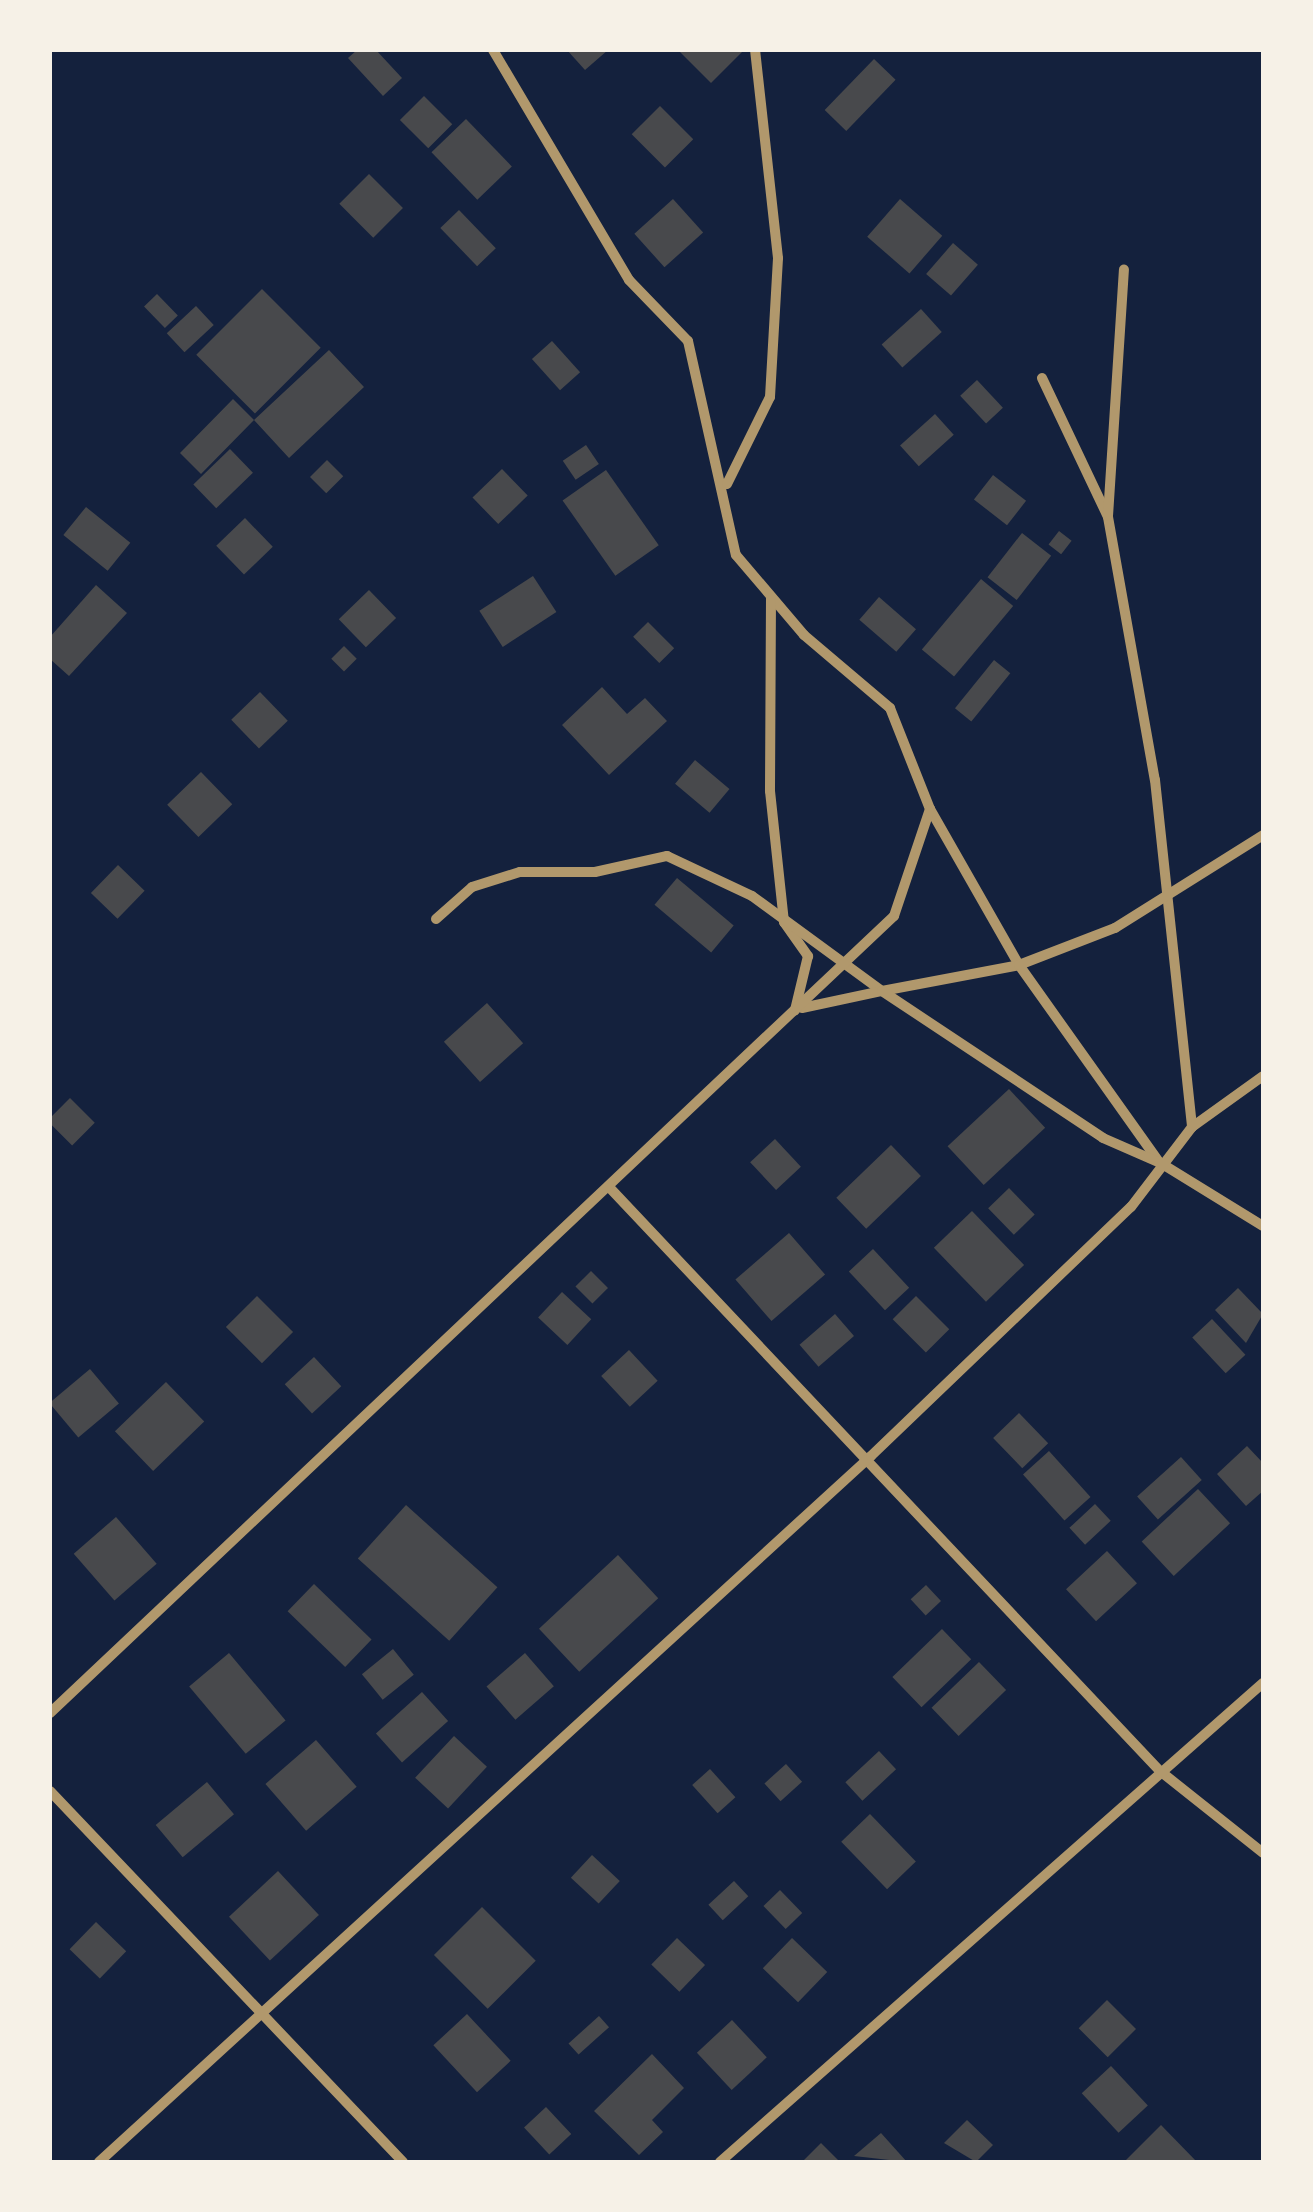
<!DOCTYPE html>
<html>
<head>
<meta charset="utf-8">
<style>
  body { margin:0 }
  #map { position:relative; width:1313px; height:2212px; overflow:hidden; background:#14213d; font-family:"Titillium Web",sans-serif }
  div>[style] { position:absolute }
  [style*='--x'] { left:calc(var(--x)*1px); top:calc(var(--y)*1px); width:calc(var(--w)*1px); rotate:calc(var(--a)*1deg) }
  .building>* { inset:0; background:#48494c; transform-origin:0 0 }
  .minor>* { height:10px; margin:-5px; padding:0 5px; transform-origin:5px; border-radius:5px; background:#b1986c }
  span { translate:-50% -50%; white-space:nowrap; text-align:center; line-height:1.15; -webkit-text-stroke:10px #f6f1e7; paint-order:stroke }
  .frame { position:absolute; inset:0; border:52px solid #f6f1e7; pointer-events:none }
</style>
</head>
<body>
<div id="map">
  <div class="building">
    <div style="clip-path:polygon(357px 50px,376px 50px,402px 78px,383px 96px,348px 58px)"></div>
    <div style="clip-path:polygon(567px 50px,608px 50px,585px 70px)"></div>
    <div style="clip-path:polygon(678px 50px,744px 50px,711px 83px)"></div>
    <div style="left:874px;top:59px;width:30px;height:71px;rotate:44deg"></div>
    <div style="left:424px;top:96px;width:40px;height:34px;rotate:45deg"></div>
    <div style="left:660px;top:106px;width:47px;height:40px;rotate:45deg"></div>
    <div style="left:466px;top:119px;width:66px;height:48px;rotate:46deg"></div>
    <div style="left:369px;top:174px;width:48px;height:42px;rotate:45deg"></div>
    <div style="left:673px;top:199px;width:45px;height:52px;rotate:48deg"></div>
    <div style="left:900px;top:199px;width:56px;height:50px;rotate:41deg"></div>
    <div style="left:459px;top:210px;width:53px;height:26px;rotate:46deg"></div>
    <div style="left:953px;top:243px;width:33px;height:41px;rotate:41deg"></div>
    <div style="left:262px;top:289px;width:83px;height:93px;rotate:45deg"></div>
    <div style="left:157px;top:294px;width:30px;height:18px;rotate:46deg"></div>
    <div style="left:196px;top:306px;width:26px;height:40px;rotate:47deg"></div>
    <div style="left:921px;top:309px;width:31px;height:53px;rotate:48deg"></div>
    <div style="left:552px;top:341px;width:42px;height:27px;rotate:48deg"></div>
    <div style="clip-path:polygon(329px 350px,364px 387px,289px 458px,254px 420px,201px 474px,180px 453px,233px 399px,254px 420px)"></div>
    <div style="left:977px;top:380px;width:38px;height:23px;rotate:47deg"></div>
    <div style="left:935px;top:414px;width:28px;height:47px;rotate:48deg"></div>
    <div style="left:586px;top:445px;width:23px;height:28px;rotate:56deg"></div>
    <div style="left:230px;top:449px;width:33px;height:51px;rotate:46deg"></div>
    <div style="left:327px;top:460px;width:23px;height:24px;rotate:45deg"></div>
    <div style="left:502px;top:469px;width:37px;height:41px;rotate:46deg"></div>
    <div style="left:606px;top:470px;width:92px;height:53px;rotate:55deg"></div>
    <div style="left:993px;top:475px;width:42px;height:31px;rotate:38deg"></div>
    <div style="left:86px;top:507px;width:57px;height:36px;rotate:39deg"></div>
    <div style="left:245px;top:518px;width:40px;height:40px;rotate:46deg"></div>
    <div style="left:1059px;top:531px;width:16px;height:17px;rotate:38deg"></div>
    <div style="left:1022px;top:533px;width:37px;height:56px;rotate:38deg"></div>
    <div style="left:533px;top:576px;width:43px;height:64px;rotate:57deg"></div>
    <div style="left:981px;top:579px;width:42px;height:92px;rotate:40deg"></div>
    <div style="clip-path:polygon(96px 585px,127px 613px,69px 676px,50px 659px,50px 637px)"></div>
    <div style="left:369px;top:590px;width:39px;height:42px;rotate:46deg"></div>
    <div style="left:879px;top:597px;width:49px;height:30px;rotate:41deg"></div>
    <div style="left:648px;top:622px;width:37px;height:21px;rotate:45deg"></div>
    <div style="left:344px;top:646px;width:18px;height:18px;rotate:45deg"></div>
    <div style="left:994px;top:660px;width:21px;height:62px;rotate:39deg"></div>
    <div style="clip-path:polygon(602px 687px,627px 714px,645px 698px,667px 721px,609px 775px,562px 725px)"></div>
    <div style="left:260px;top:692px;width:40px;height:40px;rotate:46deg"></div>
    <div style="left:695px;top:760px;width:45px;height:31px;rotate:40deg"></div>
    <div style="left:201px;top:772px;width:45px;height:47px;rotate:46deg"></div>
    <div style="left:118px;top:865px;width:37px;height:39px;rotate:44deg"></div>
    <div style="left:677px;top:878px;width:74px;height:35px;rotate:40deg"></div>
    <div style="left:487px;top:1003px;width:54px;height:58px;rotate:48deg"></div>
    <div style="left:1009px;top:1089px;width:53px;height:84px;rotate:47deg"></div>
    <div style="left:70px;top:1098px;width:35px;height:32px;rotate:45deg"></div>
    <div style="left:775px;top:1139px;width:38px;height:34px;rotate:47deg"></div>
    <div style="left:891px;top:1145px;width:43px;height:76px;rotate:46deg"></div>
    <div style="left:1009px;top:1188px;width:37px;height:29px;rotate:46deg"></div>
    <div style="left:972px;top:1211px;width:75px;height:53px;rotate:46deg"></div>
    <div style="left:789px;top:1233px;width:55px;height:71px;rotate:49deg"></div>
    <div style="left:873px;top:1249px;width:53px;height:33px;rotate:47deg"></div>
    <div style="left:591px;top:1271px;width:24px;height:22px;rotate:45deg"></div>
    <div style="clip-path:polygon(1238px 1288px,1263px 1314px,1246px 1343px,1215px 1310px)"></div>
    <div style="left:562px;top:1292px;width:40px;height:35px;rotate:43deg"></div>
    <div style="left:257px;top:1296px;width:51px;height:44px;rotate:45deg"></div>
    <div style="left:916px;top:1296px;width:47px;height:33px;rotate:45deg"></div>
    <div style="left:835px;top:1314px;width:29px;height:47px;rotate:49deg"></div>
    <div style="left:1212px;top:1319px;width:49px;height:27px;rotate:47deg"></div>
    <div style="left:629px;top:1350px;width:42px;height:38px;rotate:47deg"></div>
    <div style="left:314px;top:1357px;width:40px;height:40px;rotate:47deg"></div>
    <div style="left:90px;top:1369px;width:45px;height:53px;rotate:50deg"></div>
    <div style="left:166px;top:1382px;width:55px;height:71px;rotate:46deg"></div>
    <div style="left:1019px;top:1413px;width:42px;height:36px;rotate:46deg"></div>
    <div style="clip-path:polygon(1247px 1446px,1263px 1463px,1263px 1491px,1246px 1506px,1217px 1474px)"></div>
    <div style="left:1049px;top:1451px;width:62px;height:35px;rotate:48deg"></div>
    <div style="left:1181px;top:1457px;width:31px;height:59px;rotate:48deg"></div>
    <div style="left:1198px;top:1489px;width:47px;height:77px;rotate:47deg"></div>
    <div style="left:1095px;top:1504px;width:23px;height:35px;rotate:47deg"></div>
    <div style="left:406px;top:1505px;width:123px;height:72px;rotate:42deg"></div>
    <div style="left:116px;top:1517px;width:62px;height:56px;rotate:49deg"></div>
    <div style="left:1107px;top:1551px;width:44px;height:56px;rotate:47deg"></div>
    <div style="left:618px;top:1555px;width:59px;height:108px;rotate:47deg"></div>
    <div style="left:314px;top:1584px;width:80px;height:38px;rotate:44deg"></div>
    <div style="left:926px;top:1585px;width:22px;height:21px;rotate:47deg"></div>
    <div style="left:942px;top:1629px;width:42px;height:69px;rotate:46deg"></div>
    <div style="left:393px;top:1649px;width:33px;height:40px;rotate:51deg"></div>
    <div style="left:229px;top:1653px;width:88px;height:52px;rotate:50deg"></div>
    <div style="left:525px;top:1653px;width:44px;height:51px;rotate:49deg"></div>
    <div style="left:979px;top:1662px;width:39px;height:66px;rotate:46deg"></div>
    <div style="left:422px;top:1692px;width:39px;height:62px;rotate:48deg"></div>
    <div style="left:454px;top:1736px;width:45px;height:57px;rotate:43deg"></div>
    <div style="left:316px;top:1740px;width:62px;height:67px;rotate:49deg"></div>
    <div style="left:879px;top:1751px;width:25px;height:46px;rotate:47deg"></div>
    <div style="left:786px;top:1764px;width:24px;height:29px;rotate:48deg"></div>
    <div style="left:710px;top:1769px;width:38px;height:24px;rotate:48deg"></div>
    <div style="left:207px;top:1782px;width:42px;height:67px;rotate:50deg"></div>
    <div style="left:870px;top:1814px;width:66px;height:40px;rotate:46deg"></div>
    <div style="left:592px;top:1855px;width:38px;height:31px;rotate:43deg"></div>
    <div style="left:278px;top:1871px;width:60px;height:67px;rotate:47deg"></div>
    <div style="left:734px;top:1881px;width:21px;height:35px;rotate:47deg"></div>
    <div style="left:780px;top:1890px;width:32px;height:23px;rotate:46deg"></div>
    <div style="left:482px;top:1907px;width:76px;height:68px;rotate:45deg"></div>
    <div style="left:96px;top:1922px;width:42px;height:38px;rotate:44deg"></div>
    <div style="left:677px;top:1938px;width:39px;height:37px;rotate:44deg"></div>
    <div style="left:792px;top:1938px;width:49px;height:42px;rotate:44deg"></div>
    <div style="left:1107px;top:2000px;width:41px;height:40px;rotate:45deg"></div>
    <div style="left:467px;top:2014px;width:64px;height:46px;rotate:47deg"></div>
    <div style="left:599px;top:2016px;width:15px;height:41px;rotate:48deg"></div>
    <div style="left:732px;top:2020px;width:51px;height:48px;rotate:47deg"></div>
    <div style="clip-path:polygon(652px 2054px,684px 2088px,652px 2120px,663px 2132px,639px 2155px,594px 2111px)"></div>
    <div style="left:1111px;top:2066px;width:54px;height:40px;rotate:47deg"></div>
    <div style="left:546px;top:2107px;width:37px;height:30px;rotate:47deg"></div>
    <div style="clip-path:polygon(967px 2120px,993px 2145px,976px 2162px,944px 2143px)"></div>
    <div style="clip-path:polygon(1161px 2125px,1197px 2162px,1124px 2162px)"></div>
    <div style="clip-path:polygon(881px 2133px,907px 2162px,854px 2156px)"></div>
    <div style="clip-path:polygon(821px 2143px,840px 2162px,802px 2162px)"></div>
  </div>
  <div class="minor">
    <div style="--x:493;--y:50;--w:267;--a:59.4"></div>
    <div style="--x:629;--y:280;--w:85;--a:46"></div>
    <div style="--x:688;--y:341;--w:219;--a:77.4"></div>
    <div style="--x:736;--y:555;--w:105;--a:49.6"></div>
    <div style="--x:804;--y:635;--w:113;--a:40.3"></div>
    <div style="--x:890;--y:708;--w:109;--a:68.4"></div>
    <div style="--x:930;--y:809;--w:180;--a:60.3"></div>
    <div style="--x:1019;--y:965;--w:242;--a:54.6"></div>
    <div style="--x:1159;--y:1162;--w:122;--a:31.6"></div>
    <div style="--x:1042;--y:378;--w:154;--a:64.6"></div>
    <div style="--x:1108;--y:517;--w:267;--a:79.9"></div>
    <div style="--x:1155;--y:780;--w:349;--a:83.9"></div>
    <div style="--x:727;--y:484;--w:97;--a:-63.7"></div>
    <div style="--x:770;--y:397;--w:139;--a:-86.7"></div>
    <div style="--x:778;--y:258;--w:209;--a:-96.3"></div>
    <div style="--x:1108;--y:516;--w:247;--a:-86.3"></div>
    <div style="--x:771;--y:597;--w:194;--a:90.3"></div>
    <div style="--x:770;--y:791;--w:132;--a:83.9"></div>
    <div style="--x:784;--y:922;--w:42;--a:54.8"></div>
    <div style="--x:808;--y:956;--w:56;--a:103.5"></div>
    <div style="--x:436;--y:919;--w:48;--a:-41.6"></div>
    <div style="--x:472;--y:887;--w:50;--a:-17.4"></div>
    <div style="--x:520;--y:872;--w:75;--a:0"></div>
    <div style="--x:595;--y:872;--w:74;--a:-12.5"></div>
    <div style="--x:667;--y:856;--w:94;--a:25.2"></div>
    <div style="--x:752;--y:896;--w:161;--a:36.2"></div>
    <div style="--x:882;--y:991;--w:139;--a:-10.7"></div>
    <div style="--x:1019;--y:965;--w:103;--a:-21.1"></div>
    <div style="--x:1115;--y:928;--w:175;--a:-32.1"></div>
    <div style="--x:802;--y:1008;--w:82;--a:-12"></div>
    <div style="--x:882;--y:991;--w:265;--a:33.6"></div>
    <div style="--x:1103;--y:1138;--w:60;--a:23.6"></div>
    <div style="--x:609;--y:1187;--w:803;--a:46.67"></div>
    <div style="--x:1160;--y:1771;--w:132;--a:38.5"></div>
    <div style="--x:50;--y:1713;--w:1161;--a:-43.36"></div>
    <div style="--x:894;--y:916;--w:113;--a:-71.4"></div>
    <div style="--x:50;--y:1791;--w:512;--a:46.42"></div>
    <div style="--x:99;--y:2162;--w:1046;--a:-42.44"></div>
    <div style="--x:871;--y:1456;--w:360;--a:-43.8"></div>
    <div style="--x:1131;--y:1207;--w:101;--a:-52.7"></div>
    <div style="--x:1192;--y:1127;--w:87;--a:-35.7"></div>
    <div style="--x:720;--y:2162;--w:724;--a:-41.42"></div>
  </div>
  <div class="frame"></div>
</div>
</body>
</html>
